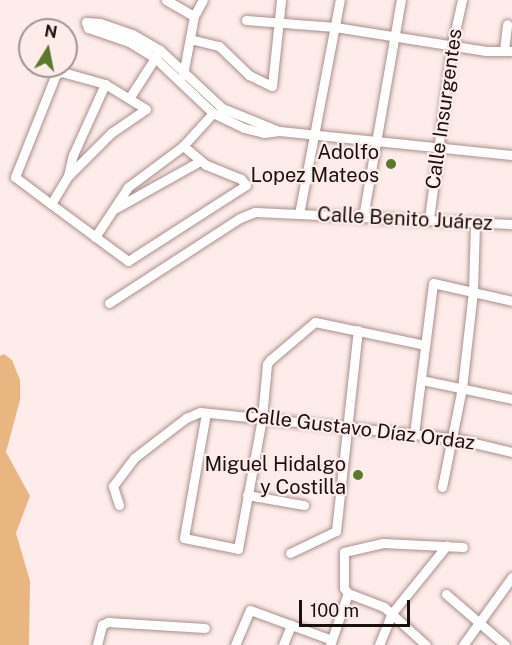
<!DOCTYPE html>
<html>
<head>
<meta charset="utf-8">
<style>
  body { margin:0 }
  #map { position:relative; width:512px; height:645px; overflow:hidden; background:#fdece9; font-family:"Public Sans",sans-serif }
  div>[style] { position:absolute }
  [style*='--x'] { left:calc(var(--x)*1px); top:calc(var(--y)*1px); width:calc(var(--w)*1px); rotate:calc(var(--a)*1deg) }
  .green>* { inset:0; background:#e9b682 }
  .roads { filter:drop-shadow(0 0 2px #aa8f8c) drop-shadow(0 0 2px #aa8f8c) }
  .minor>* { height:9px; margin:-4.5px; padding:0 4.5px; transform-origin:4.5px; border-radius:4.5px; background:#fff }
  .dots>* { width:16px; height:16px; translate:-50% -50%; box-sizing:border-box; border:3px solid #fdece9; border-radius:50% }
  span { translate:-50% -50%; white-space:nowrap; text-align:center; line-height:1.15; -webkit-text-stroke:4.5px #fdece9; paint-order:stroke }
  .street-label { font-size:20px; color:#19100f }
  .poi-label { font-size:20px; color:#19100f }
  .right { translate:-100% -50%; text-align:right }
  .north { position:absolute; left:18px; top:18px; width:60px; height:60px; box-sizing:border-box; background:#fdece9; border:2px solid #a29492; border-radius:50%; rotate:10deg; font-size:16px; font-weight:700; line-height:24px; text-align:center; color:#19100f }
  .north::after { content:''; display:block; margin:auto; width:21px; height:27px; background:#5c782d; clip-path:polygon(50% 0,100% 100%,50% 72%,0 100%) }
  .scale { position:absolute; left:299px; top:600px; width:111px; height:27px; box-sizing:border-box; border:3px solid #19100f; border-top:0; padding-left:8px; font-size:18px; line-height:21px; white-space:nowrap; color:#19100f; -webkit-text-stroke:4px #fdece9; paint-order:stroke }
</style>
</head>
<body>
<div id="map">
  <div class="green">
    <div style="clip-path:polygon(4px 354px,12px 360px,20px 380px,20px 400px,6px 452px,30px 496px,16px 533px,30px 581px,29px 645px,0 645px,0 356px)"></div>
  </div>
  <div class="roads">
    <div class="minor">
      <div style="--x:166;--y:0;--w:32;--a:30"></div>
      <div style="--x:246;--y:20;--w:89;--a:4.5"></div>
      <div style="--x:335;--y:27;--w:153;--a:9"></div>
      <div style="--x:486;--y:51;--w:26;--a:0"></div>
      <div style="--x:190;--y:39;--w:30;--a:14"></div>
      <div style="--x:219;--y:46;--w:42;--a:44"></div>
      <div style="--x:249;--y:75;--w:25;--a:26"></div>
      <div style="--x:272;--y:86;--w:86;--a:-84"></div>
      <div style="--x:504;--y:50;--w:26;--a:-83"></div>
      <div style="--x:183;--y:75;--w:60;--a:-79.4"></div>
      <div style="--x:194;--y:16;--w:18;--a:-61"></div>
      <div style="--x:130;--y:97;--w:50;--a:-57.3"></div>
      <div style="--x:279;--y:131;--w:15;--a:172"></div>
      <div style="--x:264;--y:133;--w:21;--a:-166"></div>
      <div style="--x:244;--y:128;--w:34;--a:-154"></div>
      <div style="--x:213;--y:113;--w:80;--a:-136.5"></div>
      <div style="--x:155;--y:58;--w:31;--a:-148"></div>
      <div style="--x:129;--y:42;--w:43;--a:-161.1"></div>
      <div style="--x:88;--y:28;--w:6;--a:-108"></div>
      <div style="--x:86;--y:22;--w:14;--a:4"></div>
      <div style="--x:100;--y:23;--w:34;--a:19"></div>
      <div style="--x:132;--y:34;--w:32;--a:30"></div>
      <div style="--x:160;--y:50;--w:85;--a:43.1"></div>
      <div style="--x:222;--y:108;--w:61;--a:22"></div>
      <div style="--x:279;--y:131;--w:234;--a:5.9"></div>
      <div style="--x:68;--y:176;--w:22;--a:-77"></div>
      <div style="--x:73;--y:155;--w:78;--a:-65.7"></div>
      <div style="--x:51;--y:204;--w:33;--a:-59"></div>
      <div style="--x:68;--y:176;--w:61;--a:-45"></div>
      <div style="--x:111;--y:133;--w:42;--a:-34.4"></div>
      <div style="--x:146;--y:109;--w:48;--a:-148.6"></div>
      <div style="--x:105;--y:84;--w:45;--a:-164.4"></div>
      <div style="--x:62;--y:72;--w:6;--a:162"></div>
      <div style="--x:56;--y:74;--w:111;--a:111.7"></div>
      <div style="--x:15;--y:177;--w:45;--a:36.9"></div>
      <div style="--x:51;--y:204;--w:96;--a:36.5"></div>
      <div style="--x:128;--y:261;--w:140;--a:-32.8"></div>
      <div style="--x:246;--y:185;--w:8;--a:-130"></div>
      <div style="--x:241;--y:179;--w:38;--a:-158"></div>
      <div style="--x:206;--y:165;--w:30;--a:-140"></div>
      <div style="--x:116;--y:208;--w:96;--a:-29.2"></div>
      <div style="--x:299;--y:214;--w:218;--a:-79.2"></div>
      <div style="--x:363;--y:217;--w:220;--a:-80.1"></div>
      <div style="--x:429;--y:219;--w:176;--a:-82.5"></div>
      <div style="--x:452;--y:45;--w:46;--a:-77.5"></div>
      <div style="--x:95;--y:237;--w:60;--a:-56.6"></div>
      <div style="--x:128;--y:187;--w:69;--a:-36.7"></div>
      <div style="--x:183;--y:146;--w:45;--a:-47.7"></div>
      <div style="--x:109;--y:303;--w:156;--a:-33"></div>
      <div style="--x:240;--y:218;--w:16;--a:-22"></div>
      <div style="--x:255;--y:212;--w:257;--a:2.7"></div>
      <div style="--x:422;--y:380;--w:92;--a:11.9"></div>
      <div style="--x:206;--y:413;--w:127;--a:100"></div>
      <div style="--x:184;--y:538;--w:55;--a:11.5"></div>
      <div style="--x:238;--y:549;--w:133;--a:-79.6"></div>
      <div style="--x:262;--y:418;--w:54;--a:-84.7"></div>
      <div style="--x:267;--y:364;--w:5;--a:-53"></div>
      <div style="--x:270;--y:360;--w:59;--a:-40.2"></div>
      <div style="--x:315;--y:322;--w:112;--a:11.8"></div>
      <div style="--x:414;--y:434;--w:152;--a:-82.8"></div>
      <div style="--x:433;--y:283;--w:81;--a:12.8"></div>
      <div style="--x:442;--y:487;--w:101;--a:-78.6"></div>
      <div style="--x:462;--y:388;--w:98;--a:-83.5"></div>
      <div style="--x:473;--y:291;--w:69;--a:-88.3"></div>
      <div style="--x:247;--y:495;--w:58;--a:10"></div>
      <div style="--x:119;--y:505;--w:20;--a:-108"></div>
      <div style="--x:113;--y:486;--w:35;--a:-53"></div>
      <div style="--x:134;--y:458;--w:66;--a:-37.6"></div>
      <div style="--x:186;--y:418;--w:15;--a:-23"></div>
      <div style="--x:200;--y:412;--w:254;--a:5.9"></div>
      <div style="--x:453;--y:438;--w:61;--a:13.3"></div>
      <div style="--x:290;--y:553;--w:51;--a:-25.6"></div>
      <div style="--x:336;--y:531;--w:202;--a:-83.8"></div>
      <div style="--x:446;--y:594;--w:78;--a:40.8"></div>
      <div style="--x:97;--y:645;--w:21;--a:-76"></div>
      <div style="--x:102;--y:625;--w:7;--a:-27"></div>
      <div style="--x:108;--y:622;--w:97;--a:3.5"></div>
      <div style="--x:235;--y:645;--w:38;--a:-67"></div>
      <div style="--x:250;--y:610;--w:87;--a:20.1"></div>
      <div style="--x:283;--y:645;--w:22;--a:-68"></div>
      <div style="--x:330;--y:645;--w:55;--a:-70.9"></div>
      <div style="--x:379;--y:645;--w:35;--a:-68"></div>
      <div style="--x:392;--y:613;--w:87;--a:-51"></div>
      <div style="--x:426;--y:645;--w:57;--a:-137.9"></div>
      <div style="--x:384;--y:607;--w:39;--a:-159"></div>
      <div style="--x:348;--y:593;--w:6;--a:-129"></div>
      <div style="--x:344;--y:588;--w:36;--a:-90"></div>
      <div style="--x:344;--y:552;--w:40;--a:-13"></div>
      <div style="--x:383;--y:543;--w:80;--a:2.9"></div>
      <div style="--x:463;--y:645;--w:84;--a:-54.2"></div>
    </div>
  </div>
  <div class="dots">
    <div style="left:391px;top:164px;background:#5c782d"></div>
    <div style="left:358px;top:475px;background:#5c782d"></div>
  </div>
  <div class="street-label">
    <span style="left:444px;top:109px;rotate:-82deg">Calle Insurgentes</span>
    <span style="left:405px;top:219px;rotate:3deg">Calle Benito Juárez</span>
    <span style="left:360px;top:429px;rotate:7deg">Calle Gustavo Díaz Ordaz</span>
  </div>
  <div class="poi-label">
    <span class="right" style="left:379px;top:164px">Adolfo<br>Lopez Mateos</span>
    <span class="right" style="left:346px;top:476px">Miguel Hidalgo<br>y Costilla</span>
  </div>
  <div class="north">N</div>
  <div class="scale">100 m</div>
</div>
</body>
</html>
